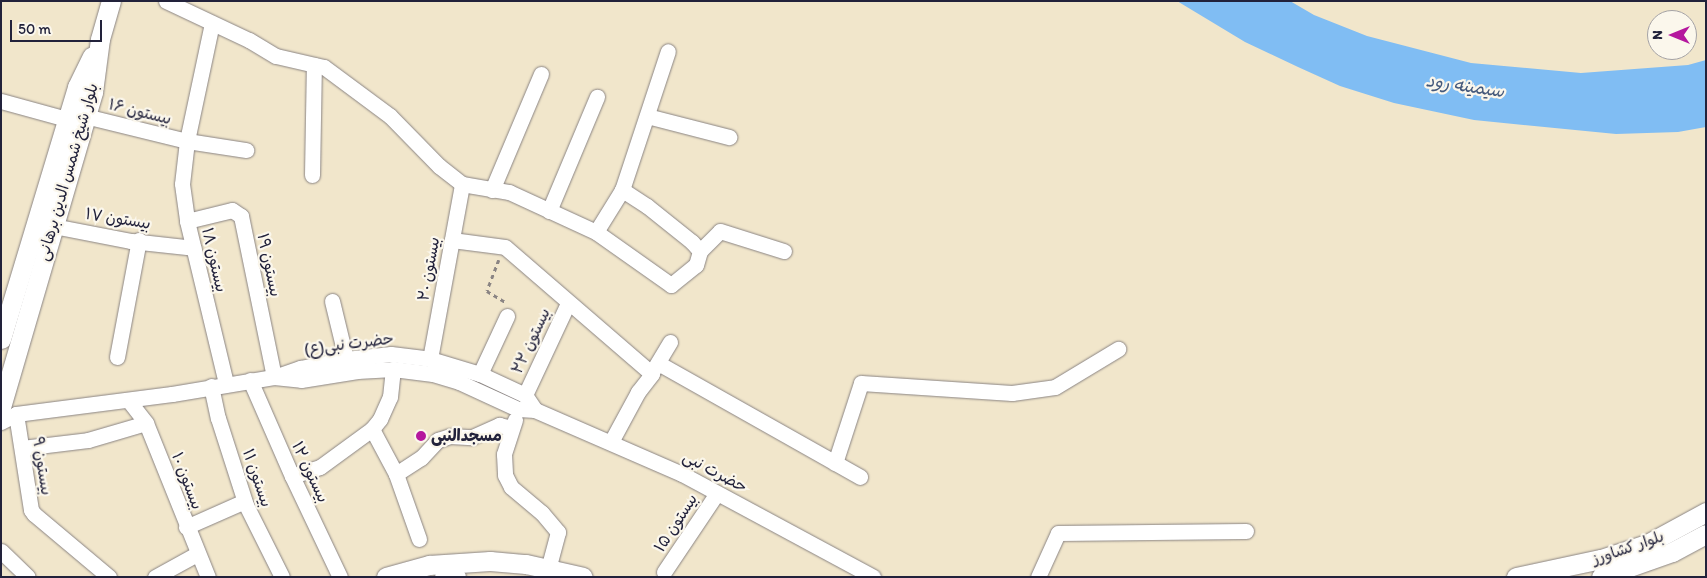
<!DOCTYPE html>
<html>
<head>
<meta charset="utf-8">
<style>
  body { margin:0 }
  #map { position:relative; width:1707px; height:578px; overflow:hidden; background:#f1e6cb; font-family:Itim,"Playpen Sans Arabic",sans-serif }
  div>[style] { position:absolute }
  [style*='--x'] { left:calc(var(--x)*1px); top:calc(var(--y)*1px); width:calc(var(--w)*1px); rotate:calc(var(--a)*1deg) }
  .water>* { inset:0; background:#80bdf3 }
  .path>* { height:2.5px; margin-top:-1.25px; transform-origin:0; background:repeating-linear-gradient(90deg,#8a8483 0 4px,transparent 0 8px) }
  .roads { filter:drop-shadow(0 0 1px #8a8483) drop-shadow(0 0 1px #8a8483) }
  .minor>* { height:15px; margin:-7.5px; padding:0 7.5px; transform-origin:7.5px; border-radius:7.5px; background:#fff }
  .major>* { height:19px; margin:-9.5px; padding:0 9.5px; transform-origin:9.5px; border-radius:9.5px; background:#fff }
  .dots>* { width:14px; height:14px; translate:-50% -50%; box-sizing:border-box; border:2px solid #fbf7ec; border-radius:50% }
  span { translate:-50% -50%; white-space:nowrap; text-align:center; line-height:1.15; -webkit-text-stroke:4.5px #fbf7ec; paint-order:stroke }
  .street-label { font-size:16px; color:#22223b }
  .poi-label { font-size:16px; color:#22223b; font-weight:700 }
  .left { translate:0 -50%; text-align:left }
  .water-label { font-size:18px; color:#43587b; font-style:italic }
  .frame { position:absolute; inset:0; border:2px solid #22223b; pointer-events:none }
  .north { position:absolute; left:1647px; top:10px; width:50px; height:50px; box-sizing:border-box; background:#fbf7ec; border:1px solid #a4a2a5; border-radius:50%; rotate:270deg; font-size:14px; font-weight:700; line-height:20px; text-align:center; color:#22223b }
  .north::after { content:''; display:block; margin:auto; width:18px; height:22px; background:#b5179e; clip-path:polygon(50% 0,100% 100%,50% 72%,0 100%) }
  .scale { position:absolute; left:10px; top:20px; width:92px; height:22px; box-sizing:border-box; border:2px solid #22223b; border-top:0; padding-left:6px; font-size:15px; line-height:18px; white-space:nowrap; color:#22223b; -webkit-text-stroke:4px #fbf7ec; paint-order:stroke }
</style>
</head>
<body>
<div id="map">
  <div class="water">
    <div style="clip-path:polygon(1177px 1px,1290px 1px,1314px 15px,1367px 36px,1471px 63px,1581px 73px,1688px 65px,1706px 60px,1706px 127px,1678px 132px,1616px 134px,1474px 120px,1394px 103px,1340px 86px,1298px 67px,1245px 42px)"></div>
  </div>
  <div class="path">
    <div style="--x:499;--y:260;--w:33;--a:111"></div>
    <div style="--x:487;--y:291;--w:21;--a:31"></div>
  </div>
  <div class="roads">
    <div class="minor">
      <div style="--x:166;--y:1;--w:92;--a:25.2"></div>
      <div style="--x:249;--y:40;--w:31;--a:31"></div>
      <div style="--x:276;--y:56;--w:49;--a:12.9"></div>
      <div style="--x:324;--y:67;--w:82;--a:36.6"></div>
      <div style="--x:390;--y:116;--w:70;--a:45.6"></div>
      <div style="--x:439;--y:166;--w:29;--a:38"></div>
      <div style="--x:462;--y:184;--w:48;--a:9.7"></div>
      <div style="--x:509;--y:192;--w:96;--a:24.7"></div>
      <div style="--x:596;--y:232;--w:92;--a:35.2"></div>
      <div style="--x:671;--y:285;--w:32;--a:-39"></div>
      <div style="--x:696;--y:265;--w:15;--a:-74"></div>
      <div style="--x:700;--y:251;--w:12;--a:-132"></div>
      <div style="--x:692;--y:242;--w:58;--a:-141.3"></div>
      <div style="--x:647;--y:206;--w:30;--a:-147"></div>
      <div style="--x:622;--y:190;--w:49;--a:121.8"></div>
      <div style="--x:212;--y:23;--w:121;--a:102"></div>
      <div style="--x:187;--y:141;--w:43;--a:96.6"></div>
      <div style="--x:182;--y:184;--w:37;--a:82"></div>
      <div style="--x:187;--y:221;--w:168;--a:76.5"></div>
      <div style="--x:1;--y:101;--w:68;--a:15.3"></div>
      <div style="--x:85;--y:116;--w:105;--a:13.8"></div>
      <div style="--x:187;--y:141;--w:60;--a:8.7"></div>
      <div style="--x:647;--y:116;--w:85;--a:14.4"></div>
      <div style="--x:312;--y:175;--w:110;--a:-89"></div>
      <div style="--x:492;--y:190;--w:126;--a:-67.1"></div>
      <div style="--x:622;--y:190;--w:146;--a:-71.7"></div>
      <div style="--x:549;--y:211;--w:124;--a:-67.2"></div>
      <div style="--x:187;--y:221;--w:46;--a:-13.7"></div>
      <div style="--x:232;--y:210;--w:11;--a:34"></div>
      <div style="--x:241;--y:216;--w:164;--a:78.4"></div>
      <div style="--x:43;--y:224;--w:90;--a:10.9"></div>
      <div style="--x:131;--y:241;--w:63;--a:6.3"></div>
      <div style="--x:452;--y:240;--w:53;--a:7.5"></div>
      <div style="--x:505;--y:247;--w:194;--a:40.8"></div>
      <div style="--x:652;--y:374;--w:23;--a:128"></div>
      <div style="--x:638;--y:392;--w:57;--a:118.4"></div>
      <div style="--x:700;--y:251;--w:28;--a:-45"></div>
      <div style="--x:720;--y:231;--w:67;--a:17.4"></div>
      <div style="--x:332;--y:301;--w:60;--a:76.4"></div>
      <div style="--x:117;--y:357;--w:119;--a:-79.4"></div>
      <div style="--x:430;--y:359;--w:178;--a:-79.6"></div>
      <div style="--x:658;--y:363;--w:232;--a:29.4"></div>
      <div style="--x:652;--y:372;--w:35;--a:-59"></div>
      <div style="--x:480;--y:374;--w:64;--a:-65"></div>
      <div style="--x:274;--y:377;--w:27;--a:6"></div>
      <div style="--x:301;--y:380;--w:57;--a:-9.1"></div>
      <div style="--x:357;--y:371;--w:36;--a:-3"></div>
      <div style="--x:393;--y:369;--w:40;--a:7.1"></div>
      <div style="--x:433;--y:374;--w:27;--a:17"></div>
      <div style="--x:459;--y:382;--w:65;--a:24.6"></div>
      <div style="--x:518;--y:409;--w:17;--a:3"></div>
      <div style="--x:535;--y:410;--w:160;--a:23.5"></div>
      <div style="--x:682;--y:474;--w:217;--a:28.3"></div>
      <div style="--x:250;--y:380;--w:105;--a:66.4"></div>
      <div style="--x:292;--y:476;--w:112;--a:64.6"></div>
      <div style="--x:211;--y:386;--w:33;--a:78"></div>
      <div style="--x:218;--y:418;--w:91;--a:72.2"></div>
      <div style="--x:246;--y:505;--w:80;--a:63.4"></div>
      <div style="--x:525;--y:395;--w:102;--a:-64.9"></div>
      <div style="--x:129;--y:401;--w:28;--a:52"></div>
      <div style="--x:146;--y:423;--w:166;--a:68.1"></div>
      <div style="--x:16;--y:414;--w:97;--a:81.1"></div>
      <div style="--x:31;--y:510;--w:5;--a:53"></div>
      <div style="--x:34;--y:514;--w:98;--a:40"></div>
      <div style="--x:515;--y:420;--w:36;--a:108"></div>
      <div style="--x:504;--y:454;--w:21;--a:87"></div>
      <div style="--x:505;--y:475;--w:13;--a:63"></div>
      <div style="--x:511;--y:487;--w:40;--a:40"></div>
      <div style="--x:542;--y:513;--w:25;--a:50"></div>
      <div style="--x:558;--y:532;--w:38;--a:105"></div>
      <div style="--x:1;--y:422;--w:17;--a:-28"></div>
      <div style="--x:16;--y:414;--w:157;--a:-7.3"></div>
      <div style="--x:172;--y:394;--w:103;--a:-9.5"></div>
      <div style="--x:274;--y:377;--w:28;--a:-19"></div>
      <div style="--x:300;--y:368;--w:47;--a:-11.1"></div>
      <div style="--x:346;--y:359;--w:45;--a:-6.3"></div>
      <div style="--x:391;--y:354;--w:39;--a:7"></div>
      <div style="--x:430;--y:359;--w:52;--a:16.7"></div>
      <div style="--x:480;--y:374;--w:50;--a:25"></div>
      <div style="--x:525;--y:395;--w:18;--a:56"></div>
      <div style="--x:372;--y:429;--w:51;--a:61.9"></div>
      <div style="--x:22;--y:448;--w:66;--a:-6.9"></div>
      <div style="--x:88;--y:440;--w:60;--a:-16.3"></div>
      <div style="--x:835;--y:463;--w:84;--a:-72"></div>
      <div style="--x:861;--y:383;--w:151;--a:3.8"></div>
      <div style="--x:1012;--y:393;--w:43;--a:-7.9"></div>
      <div style="--x:1055;--y:387;--w:74;--a:-31.1"></div>
      <div style="--x:292;--y:476;--w:29;--a:-18"></div>
      <div style="--x:320;--y:467;--w:64;--a:-36.2"></div>
      <div style="--x:372;--y:429;--w:13;--a:-51"></div>
      <div style="--x:380;--y:419;--w:24;--a:-66"></div>
      <div style="--x:390;--y:397;--w:28;--a:-84"></div>
      <div style="--x:186;--y:527;--w:64;--a:-23.8"></div>
      <div style="--x:419;--y:539;--w:69;--a:-109.5"></div>
      <div style="--x:396;--y:474;--w:30;--a:-33"></div>
      <div style="--x:421;--y:458;--w:25;--a:-47"></div>
      <div style="--x:438;--y:440;--w:13;--a:-18"></div>
      <div style="--x:450;--y:436;--w:22;--a:3"></div>
      <div style="--x:472;--y:437;--w:30;--a:-24"></div>
      <div style="--x:499;--y:425;--w:13;--a:13"></div>
      <div style="--x:1;--y:551;--w:37;--a:44"></div>
      <div style="--x:664;--y:572;--w:95;--a:-56.1"></div>
      <div style="--x:155;--y:577;--w:48;--a:-28.7"></div>
      <div style="--x:1038;--y:577;--w:48;--a:-65.6"></div>
      <div style="--x:1058;--y:533;--w:188;--a:-0.6"></div>
    </div>
    <div class="major">
      <div style="--x:1;--y:339;--w:263;--a:-73.2"></div>
      <div style="--x:77;--y:87;--w:34;--a:-64"></div>
      <div style="--x:1;--y:407;--w:328;--a:-73.7"></div>
      <div style="--x:93;--y:92;--w:53;--a:-82.5"></div>
      <div style="--x:100;--y:39;--w:40;--a:-74"></div>
      <div style="--x:386;--y:577;--w:45;--a:-15.6"></div>
      <div style="--x:429;--y:565;--w:61;--a:-3.8"></div>
      <div style="--x:490;--y:561;--w:36;--a:5"></div>
      <div style="--x:526;--y:564;--w:58;--a:12.8"></div>
      <div style="--x:444;--y:577;--w:12;--a:0"></div>
      <div style="--x:1516;--y:577;--w:87;--a:-12"></div>
      <div style="--x:1601;--y:559;--w:48;--a:-18.1"></div>
      <div style="--x:1647;--y:544;--w:67;--a:-28.5"></div>
      <div style="--x:1601;--y:577;--w:75;--a:-19.4"></div>
      <div style="--x:1672;--y:552;--w:38;--a:-28"></div>
    </div>
  </div>
  <div class="dots">
    <div style="left:421px;top:436px;background:#b5179e"></div>
  </div>
  <div class="street-label">
    <span style="left:140px;top:112px;rotate:14deg">بیستون ۱۶</span>
    <span style="left:68px;top:172px;rotate:-74deg">بلوار شیخ شمس الدین برهانی</span>
    <span style="left:118px;top:219px;rotate:9deg">بیستون ۱۷</span>
    <span style="left:214px;top:260px;rotate:77deg">بیستون ۱۸</span>
    <span style="left:269px;top:265px;rotate:78deg">بیستون ۱۹</span>
    <span style="left:429px;top:269px;rotate:-80deg">بیستون ۲۰</span>
    <span style="left:531px;top:341px;rotate:-65deg">بیستون ۲۲</span>
    <span style="left:349px;top:344px;rotate:-7deg">حضرت نبی(ع)</span>
    <span style="left:42px;top:466px;rotate:81deg">بیستون ۹</span>
    <span style="left:310px;top:472px;rotate:65deg">بیستون ۱۲</span>
    <span style="left:715px;top:472px;rotate:28deg">حضرت نبی</span>
    <span style="left:257px;top:478px;rotate:71deg">بیستون ۱۱</span>
    <span style="left:187px;top:481px;rotate:69deg">بیستون ۱۰</span>
    <span style="left:676px;top:523px;rotate:-57deg">بیستون ۱۵</span>
    <span style="left:1628px;top:548px;rotate:-19deg">بلوار کشاورز</span>
  </div>
  <div class="poi-label">
    <span class="left" style="left:431px;top:436px">مسجدالنبی</span>
  </div>
  <div class="water-label">
    <span style="left:1465px;top:86px;rotate:8deg">سیمینه رود</span>
  </div>
  <div class="frame"></div>
  <div class="north">N</div>
  <div class="scale">50 m</div>
</div>
</body>
</html>
